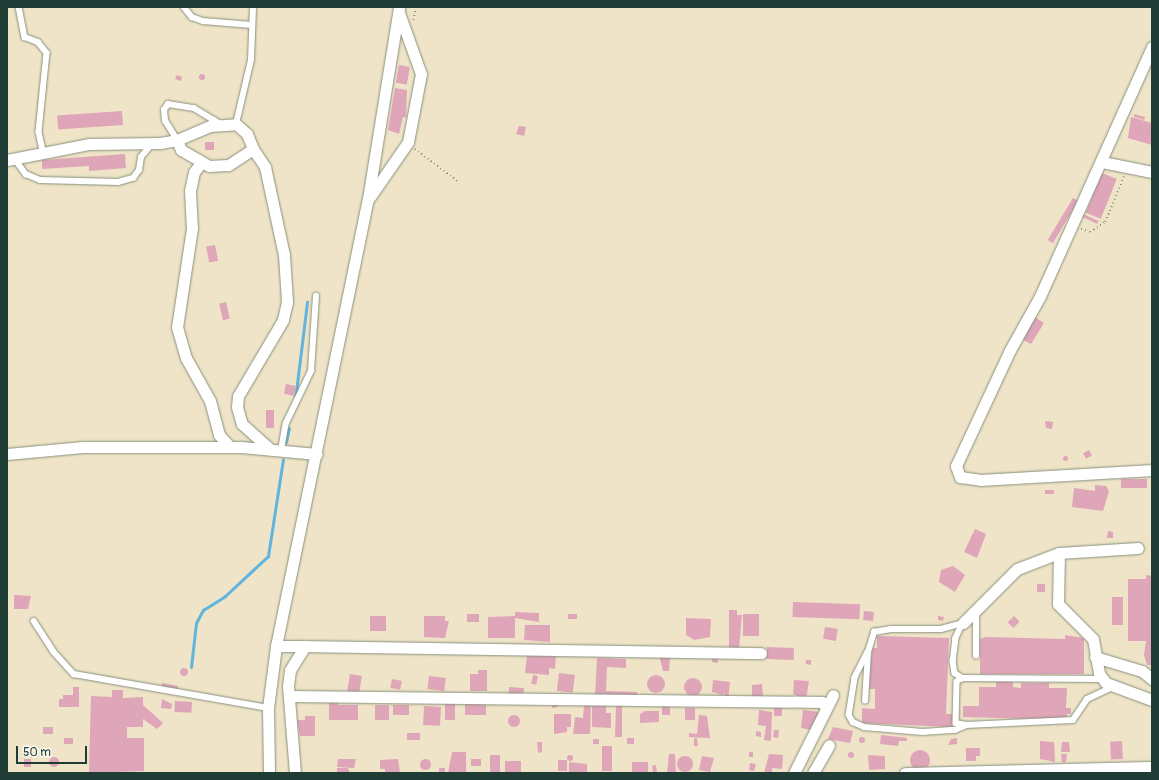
<!DOCTYPE html>
<html>
<head>
<meta charset="utf-8">
<style>
  body { margin:0 }
  #map { position:relative; width:1159px; height:780px; overflow:hidden; background:#efe4c7; font-family:Pangolin,sans-serif }
  div>[style] { position:absolute }
  [style*='--x'] { left:calc(var(--x)*1px); top:calc(var(--y)*1px); width:calc(var(--w)*1px); rotate:calc(var(--a)*1deg) }
  .stream>* { height:3px; margin:-1.5px; padding:0 1.5px; transform-origin:1.5px; border-radius:1.5px; background:#61b5dd }
  .building>* { inset:0; background:#dfa5b8; transform-origin:0 0 }
  .round { border-radius:50% }
  .path>* { height:1.5px; margin-top:-0.75px; transform-origin:0; background:repeating-linear-gradient(90deg,#87907e 0 1px,transparent 0 4px) }
  .roads { filter:drop-shadow(0 0 1px #87907e) drop-shadow(0 0 1px #87907e) }
  .service>* { height:5.5px; margin:-2.75px; padding:0 2.75px; transform-origin:2.75px; border-radius:2.75px; background:#fff }
  .minor>* { height:11px; margin:-5.5px; padding:0 5.5px; transform-origin:5.5px; border-radius:5.5px; background:#fff }
  span { translate:-50% -50%; white-space:nowrap; text-align:center; line-height:1.15; -webkit-text-stroke:3.5px #fbf7ec; paint-order:stroke }
  .frame { position:absolute; inset:0; border:8px solid #1f3d34; pointer-events:none }
  .scale { position:absolute; left:16px; top:746px; width:71px; height:18px; box-sizing:border-box; border:2px solid #1f3d34; border-top:0; padding-left:5px; font-size:12px; line-height:14px; white-space:nowrap; color:#1f3d34; -webkit-text-stroke:3px #fbf7ec; paint-order:stroke }
</style>
</head>
<body>
<div id="map">
  <div class="stream">
    <div style="--x:295;--y:400;--w:99;--a:-83"></div>
    <div style="--x:286;--y:442;--w:14;--a:-78"></div>
    <div style="--x:191;--y:667;--w:44;--a:-83.5"></div>
    <div style="--x:196;--y:623;--w:15;--a:-62"></div>
    <div style="--x:203;--y:610;--w:26;--a:-32"></div>
    <div style="--x:225;--y:596;--w:59;--a:-42.9"></div>
    <div style="--x:268;--y:556;--w:98;--a:-81.2"></div>
  </div>
  <div class="building">
    <div style="left:399px;top:65px;width:11px;height:18px;rotate:10deg"></div>
    <div class="round" style="left:199px;top:74px;width:6px;height:6px"></div>
    <div style="clip-path:polygon(177px 75px,182px 77px,181px 81px,175px 79px)"></div>
    <div style="clip-path:polygon(395px 88px,407px 90px,406px 117px,403px 117px,399px 134px,388px 130px)"></div>
    <div style="left:122px;top:111px;width:14px;height:65px;rotate:86deg"></div>
    <div style="clip-path:polygon(1134px 114px,1145px 117px,1144px 120px,1134px 117px)"></div>
    <div style="clip-path:polygon(1131px 117px,1152px 123px,1152px 145px,1128px 138px)"></div>
    <div style="clip-path:polygon(519px 126px,526px 127px,524px 136px,516px 134px)"></div>
    <div style="left:205px;top:142px;width:9px;height:8px"></div>
    <div style="clip-path:polygon(125px 154px,126px 168px,89px 171px,89px 166px,42px 169px,42px 160px)"></div>
    <div style="left:1102px;top:173px;width:16px;height:43px;rotate:22deg"></div>
    <div style="left:1073px;top:198px;width:6px;height:49px;rotate:31deg"></div>
    <div style="left:1083px;top:214px;width:17px;height:3px;rotate:24deg"></div>
    <div style="left:215px;top:245px;width:16px;height:9px;rotate:79deg"></div>
    <div style="left:226px;top:302px;width:17px;height:7px;rotate:77deg"></div>
    <div style="clip-path:polygon(1035px 317px,1044px 323px,1031px 344px,1019px 338px)"></div>
    <div style="left:286px;top:384px;width:10px;height:10px;rotate:11deg"></div>
    <div style="left:266px;top:410px;width:8px;height:18px"></div>
    <div style="clip-path:polygon(1045px 421px,1053px 422px,1052px 429px,1046px 428px)"></div>
    <div style="left:1089px;top:450px;width:6px;height:7px;rotate:59deg"></div>
    <div class="round" style="left:1062.5px;top:455.5px;width:5px;height:5px"></div>
    <div style="left:1147px;top:479px;width:9px;height:26px;rotate:90deg"></div>
    <div style="clip-path:polygon(1095px 485px,1106px 486px,1109px 491px,1103px 511px,1072px 507px,1074px 488px,1095px 491px)"></div>
    <div style="left:1045px;top:490px;width:9px;height:4px"></div>
    <div style="clip-path:polygon(975px 529px,986px 534px,977px 558px,964px 552px)"></div>
    <div style="clip-path:polygon(1108px 531px,1113px 532px,1113px 538px,1107px 538px)"></div>
    <div style="clip-path:polygon(953px 566px,965px 575px,955px 592px,939px 582px,941px 570px)"></div>
    <div style="clip-path:polygon(1146px 575px,1152px 576px,1152px 665px,1147px 665px,1144px 655px,1146px 641px,1128px 641px,1128px 579px,1146px 579px)"></div>
    <div style="left:1037px;top:584px;width:8px;height:8px"></div>
    <div style="clip-path:polygon(14px 595px,31px 596px,28px 609px,14px 609px)"></div>
    <div style="left:1112px;top:597px;width:11px;height:28px"></div>
    <div style="left:793px;top:602px;width:67px;height:15px;rotate:2deg"></div>
    <div style="clip-path:polygon(729px 610px,737px 610px,737px 615px,742px 615px,739px 649px,729px 648px)"></div>
    <div style="left:864px;top:611px;width:10px;height:9px;rotate:6deg"></div>
    <div style="clip-path:polygon(515px 612px,539px 613px,539px 622px,515px 618px,515px 638px,488px 638px,488px 617px,515px 616px)"></div>
    <div style="left:467px;top:614px;width:12px;height:8px"></div>
    <div style="left:568px;top:614px;width:9px;height:5px"></div>
    <div style="left:743px;top:614px;width:16px;height:22px"></div>
    <div style="left:370px;top:616px;width:16px;height:15px"></div>
    <div style="clip-path:polygon(424px 616px,445px 616px,445px 621px,449px 621px,445px 638px,424px 637px)"></div>
    <div style="clip-path:polygon(938px 616px,944px 617px,943px 621px,938px 620px)"></div>
    <div style="left:1014px;top:616px;width:8px;height:9px;rotate:45deg"></div>
    <div style="clip-path:polygon(686px 618px,711px 619px,710px 637px,694px 640px,686px 635px)"></div>
    <div style="clip-path:polygon(525px 625px,550px 625px,550px 642px,524px 640px)"></div>
    <div style="left:825px;top:627px;width:13px;height:12px;rotate:9deg"></div>
    <div style="clip-path:polygon(1065px 635px,1084px 638px,1084px 674px,980px 674px,980px 639px,985px 637px,1065px 639px)"></div>
    <div style="clip-path:polygon(877px 636px,949px 638px,946px 714px,952px 714px,952px 727px,862px 723px,862px 708px,875px 709px,875px 689px,869px 689px,871px 658px,873px 648px,877px 648px)"></div>
    <div style="left:767px;top:647px;width:27px;height:12px;rotate:2deg"></div>
    <div style="clip-path:polygon(549px 654px,556px 655px,555px 669px,549px 668px,549px 675px,525px 673px,527px 655px)"></div>
    <div style="clip-path:polygon(659px 655px,670px 656px,669px 671px,663px 671px)"></div>
    <div style="clip-path:polygon(712px 657px,718px 658px,718px 663px,712px 662px)"></div>
    <div style="clip-path:polygon(597px 658px,626px 659px,626px 668px,607px 667px,606px 691px,637px 692px,637px 699px,595px 697px)"></div>
    <div style="clip-path:polygon(806px 660px,811px 660px,811px 665px,806px 664px)"></div>
    <div class="round" style="left:180px;top:668px;width:8px;height:8px"></div>
    <div style="clip-path:polygon(478px 670px,487px 670px,487px 691px,470px 691px,470px 674px,478px 674px)"></div>
    <div style="left:559px;top:673px;width:16px;height:18px;rotate:7deg"></div>
    <div style="left:350px;top:674px;width:12px;height:17px;rotate:9deg"></div>
    <div style="left:533px;top:675px;width:5px;height:9px;rotate:11deg"></div>
    <div class="round" style="left:647px;top:675px;width:18px;height:18px"></div>
    <div style="left:429px;top:676px;width:17px;height:13px;rotate:7deg"></div>
    <div class="round" style="left:684px;top:678px;width:18px;height:18px"></div>
    <div style="left:392px;top:679px;width:10px;height:9px;rotate:11deg"></div>
    <div style="clip-path:polygon(713px 680px,730px 682px,728px 700px,724px 699px,725px 692px,723px 695px,712px 692px)"></div>
    <div style="clip-path:polygon(794px 680px,809px 681px,806px 699px,793px 694px)"></div>
    <div style="clip-path:polygon(996px 682px,1013px 682px,1013px 687px,1021px 688px,1021px 683px,1049px 683px,1049px 688px,1067px 688px,1066px 708px,1071px 708px,1071px 714px,1067px 714px,1067px 720px,963px 717px,963px 706px,979px 706px,979px 687px,996px 687px)"></div>
    <div style="clip-path:polygon(162px 683px,178px 686px,178px 689px,162px 687px)"></div>
    <div style="clip-path:polygon(762px 684px,763px 696px,752px 696px,752px 685px)"></div>
    <div style="clip-path:polygon(73px 687px,79px 687px,79px 707px,59px 707px,59px 699px,63px 699px,63px 695px,73px 695px)"></div>
    <div style="left:509px;top:687px;width:15px;height:8px;rotate:4deg"></div>
    <div style="clip-path:polygon(112px 690px,123px 690px,123px 698px,143px 697px,143px 705px,163px 723px,157px 729px,143px 719px,143px 727px,127px 727px,127px 743px,127px 738px,144px 738px,144px 771px,89px 773px,91px 696px,112px 697px)"></div>
    <div style="clip-path:polygon(162px 699px,172px 704px,171px 709px,161px 708px)"></div>
    <div style="clip-path:polygon(329px 700px,338px 700px,338px 705px,358px 705px,358px 720px,329px 720px)"></div>
    <div style="left:175px;top:701px;width:17px;height:11px;rotate:3deg"></div>
    <div style="left:445px;top:703px;width:10px;height:17px"></div>
    <div style="left:465px;top:704px;width:21px;height:11px"></div>
    <div style="clip-path:polygon(552px 704px,558px 704px,558px 707px,552px 708px)"></div>
    <div style="left:375px;top:705px;width:14px;height:15px"></div>
    <div style="left:393px;top:705px;width:16px;height:10px"></div>
    <div style="clip-path:polygon(584px 705px,591px 705px,590px 734px,573px 734px,575px 717px,583px 718px)"></div>
    <div style="clip-path:polygon(592px 705px,606px 706px,606px 713px,611px 713px,611px 728px,592px 727px)"></div>
    <div style="clip-path:polygon(616px 705px,622px 705px,622px 737px,615px 737px)"></div>
    <div style="left:662px;top:705px;width:8px;height:10px"></div>
    <div style="left:424px;top:706px;width:17px;height:19px;rotate:3deg"></div>
    <div style="left:685px;top:708px;width:10px;height:12px"></div>
    <div style="left:774px;top:708px;width:8px;height:8px"></div>
    <div style="clip-path:polygon(759px 710px,772px 712px,771px 741px,764px 740px,766px 726px,758px 725px)"></div>
    <div style="clip-path:polygon(803px 710px,821px 712px,811px 730px,801px 728px)"></div>
    <div style="clip-path:polygon(645px 711px,659px 711px,659px 722px,640px 723px,640px 714px)"></div>
    <div style="clip-path:polygon(554px 714px,571px 714px,571px 727px,567px 727px,567px 732px,554px 734px)"></div>
    <div class="round" style="left:508px;top:715px;width:12px;height:12px"></div>
    <div style="clip-path:polygon(699px 715px,707px 716px,710px 738px,689px 737px,689px 733px,697px 734px)"></div>
    <div style="clip-path:polygon(305px 716px,315px 716px,315px 736px,300px 736px,297px 720px,305px 720px)"></div>
    <div style="left:43px;top:727px;width:10px;height:7px"></div>
    <div style="clip-path:polygon(833px 727px,853px 731px,850px 743px,828px 739px)"></div>
    <div style="clip-path:polygon(774px 730px,779px 730px,778px 738px,773px 737px)"></div>
    <div style="clip-path:polygon(756px 731px,761px 732px,761px 737px,756px 736px)"></div>
    <div style="left:407px;top:733px;width:13px;height:7px"></div>
    <div style="clip-path:polygon(881px 735px,907px 738px,907px 741px,899px 741px,898px 746px,880px 744px)"></div>
    <div class="round" style="left:859px;top:737px;width:6px;height:6px"></div>
    <div style="left:64px;top:738px;width:9px;height:6px"></div>
    <div style="left:627px;top:738px;width:7px;height:6px"></div>
    <div style="clip-path:polygon(694px 738px,697px 738px,698px 746px,694px 746px)"></div>
    <div style="clip-path:polygon(957px 738px,957px 744px,948px 745px,951px 739px)"></div>
    <div style="left:593px;top:739px;width:6px;height:5px"></div>
    <div style="clip-path:polygon(1040px 741px,1054px 742px,1055px 762px,1040px 759px)"></div>
    <div style="left:1122px;top:741px;width:18px;height:12px;rotate:87deg"></div>
    <div style="clip-path:polygon(537px 742px,542px 742px,542px 752px,538px 753px)"></div>
    <div style="clip-path:polygon(1062px 742px,1069px 742px,1070px 752px,1061px 752px)"></div>
    <div style="left:602px;top:746px;width:10px;height:25px"></div>
    <div style="clip-path:polygon(966px 748px,980px 748px,980px 756px,976px 756px,976px 761px,966px 761px)"></div>
    <div class="round" style="left:910px;top:750px;width:20px;height:20px"></div>
    <div class="round" style="left:848px;top:752px;width:6px;height:6px"></div>
    <div style="clip-path:polygon(452px 752px,466px 752px,466px 773px,448px 773px)"></div>
    <div style="left:749px;top:752px;width:4px;height:5px"></div>
    <div style="clip-path:polygon(669px 754px,675px 754px,676px 773px,667px 773px)"></div>
    <div style="clip-path:polygon(769px 754px,783px 755px,782px 769px,772px 768px,772px 773px,764px 773px)"></div>
    <div style="clip-path:polygon(1061px 754px,1067px 754px,1066px 762px,1062px 762px)"></div>
    <div class="round" style="left:567px;top:755px;width:6px;height:6px"></div>
    <div style="left:490px;top:755px;width:10px;height:17px"></div>
    <div style="clip-path:polygon(868px 755px,885px 756px,885px 769px,869px 770px)"></div>
    <div style="clip-path:polygon(702px 756px,714px 758px,710px 772px,699px 770px)"></div>
    <div class="round" style="left:677px;top:756px;width:16px;height:16px"></div>
    <div class="round" style="left:49px;top:757px;width:10px;height:10px"></div>
    <div class="round" style="left:419.5px;top:758.5px;width:11px;height:11px"></div>
    <div style="left:24px;top:759px;width:7px;height:8px"></div>
    <div style="clip-path:polygon(338px 759px,356px 759px,354px 768px,337px 767px)"></div>
    <div style="clip-path:polygon(398px 759px,400px 773px,385px 773px,385px 769px,380px 769px,380px 760px)"></div>
    <div style="left:471px;top:759px;width:10px;height:7px"></div>
    <div style="left:558px;top:760px;width:9px;height:11px"></div>
    <div style="left:505px;top:761px;width:16px;height:12px"></div>
    <div style="clip-path:polygon(569px 762px,587px 764px,587px 773px,569px 773px)"></div>
    <div style="left:648px;top:762px;width:11px;height:16px;rotate:90deg"></div>
    <div style="clip-path:polygon(750px 763px,756px 764px,754px 771px,749px 770px)"></div>
    <div style="clip-path:polygon(656px 765px,657px 773px,653px 773px,652px 766px)"></div>
    <div style="clip-path:polygon(337px 768px,348px 768px,350px 773px,337px 773px)"></div>
    <div style="left:439px;top:768px;width:6px;height:4px"></div>
  </div>
  <div class="path">
    <div style="--x:413;--y:20;--w:13;--a:-77"></div>
    <div style="--x:415;--y:149;--w:55;--a:36.9"></div>
    <div style="--x:1081;--y:229;--w:9;--a:18"></div>
    <div style="--x:1090;--y:232;--w:18;--a:-34"></div>
    <div style="--x:1105;--y:222;--w:50;--a:-67.6"></div>
  </div>
  <div class="roads">
    <div class="service">
      <div style="--x:19;--y:7;--w:31;--a:79"></div>
      <div style="--x:25;--y:37;--w:14;--a:21"></div>
      <div style="--x:38;--y:42;--w:14;--a:51"></div>
      <div style="--x:47;--y:53;--w:79;--a:95.8"></div>
      <div style="--x:39;--y:132;--w:19;--a:78"></div>
      <div style="--x:184;--y:7;--w:13;--a:51"></div>
      <div style="--x:192;--y:17;--w:12;--a:20"></div>
      <div style="--x:203;--y:21;--w:49;--a:4.7"></div>
      <div style="--x:236;--y:124;--w:66;--a:-76.8"></div>
      <div style="--x:251;--y:60;--w:53;--a:-87.8"></div>
      <div style="--x:177;--y:140;--w:22;--a:-122"></div>
      <div style="--x:165;--y:121;--w:11;--a:-95"></div>
      <div style="--x:164;--y:110;--w:7;--a:-56"></div>
      <div style="--x:168;--y:104;--w:26;--a:9"></div>
      <div style="--x:194;--y:108;--w:29;--a:31"></div>
      <div style="--x:15;--y:159;--w:19;--a:54"></div>
      <div style="--x:26;--y:174;--w:15;--a:23"></div>
      <div style="--x:40;--y:180;--w:78;--a:1.5"></div>
      <div style="--x:118;--y:182;--w:16;--a:-15"></div>
      <div style="--x:133;--y:178;--w:10;--a:-53"></div>
      <div style="--x:139;--y:170;--w:13;--a:-81"></div>
      <div style="--x:141;--y:157;--w:17;--a:-50"></div>
      <div style="--x:281;--y:450;--w:27;--a:-80"></div>
      <div style="--x:286;--y:423;--w:58;--a:-64.3"></div>
      <div style="--x:311;--y:371;--w:75;--a:-86.2"></div>
      <div style="--x:34;--y:621;--w:37;--a:57"></div>
      <div style="--x:54;--y:652;--w:30;--a:48"></div>
      <div style="--x:74;--y:674;--w:197;--a:9.9"></div>
      <div style="--x:963;--y:623;--w:17;--a:115"></div>
      <div style="--x:956;--y:638;--w:23;--a:97"></div>
      <div style="--x:953;--y:661;--w:12;--a:81"></div>
      <div style="--x:955;--y:673;--w:9;--a:36"></div>
      <div style="--x:962;--y:678;--w:140;--a:0.4"></div>
      <div style="--x:868;--y:652;--w:29;--a:117"></div>
      <div style="--x:855;--y:678;--w:37;--a:99"></div>
      <div style="--x:849;--y:715;--w:8;--a:60"></div>
      <div style="--x:853;--y:722;--w:12;--a:24"></div>
      <div style="--x:864;--y:727;--w:59;--a:4.8"></div>
      <div style="--x:923;--y:732;--w:32;--a:-4"></div>
      <div style="--x:955;--y:730;--w:12;--a:-24"></div>
      <div style="--x:976;--y:656;--w:45;--a:-90"></div>
      <div style="--x:962;--y:678;--w:6;--a:141"></div>
      <div style="--x:957;--y:682;--w:41;--a:91.4"></div>
      <div style="--x:956;--y:723;--w:10;--a:11"></div>
      <div style="--x:966;--y:725;--w:107;--a:-2.7"></div>
      <div style="--x:1073;--y:720;--w:25;--a:-56"></div>
      <div style="--x:1087;--y:699;--w:26;--a:-25"></div>
      <div style="--x:865;--y:701;--w:49;--a:-86.5"></div>
      <div style="--x:868;--y:652;--w:21;--a:-73"></div>
      <div style="--x:874;--y:632;--w:17;--a:-10"></div>
      <div style="--x:891;--y:629;--w:50;--a:0"></div>
      <div style="--x:941;--y:629;--w:23;--a:-15"></div>
    </div>
    <div class="minor">
      <div style="--x:1152;--y:47;--w:275;--a:114.2"></div>
      <div style="--x:1039;--y:298;--w:60;--a:119.1"></div>
      <div style="--x:1010;--y:350;--w:128;--a:115"></div>
      <div style="--x:956;--y:466;--w:12;--a:70"></div>
      <div style="--x:960;--y:477;--w:21;--a:8"></div>
      <div style="--x:981;--y:480;--w:171;--a:-3.3"></div>
      <div style="--x:253;--y:149;--w:22;--a:56"></div>
      <div style="--x:265;--y:167;--w:90;--a:77.8"></div>
      <div style="--x:284;--y:255;--w:47;--a:86.3"></div>
      <div style="--x:287;--y:302;--w:18;--a:103"></div>
      <div style="--x:283;--y:320;--w:88;--a:120.6"></div>
      <div style="--x:238;--y:396;--w:11;--a:95"></div>
      <div style="--x:237;--y:407;--w:18;--a:74"></div>
      <div style="--x:242;--y:424;--w:38;--a:42"></div>
      <div style="--x:7;--y:160;--w:84;--a:-11"></div>
      <div style="--x:89;--y:144;--w:71;--a:-0.8"></div>
      <div style="--x:160;--y:143;--w:17;--a:-10"></div>
      <div style="--x:177;--y:140;--w:36;--a:-23"></div>
      <div style="--x:210;--y:126;--w:26;--a:-4"></div>
      <div style="--x:236;--y:124;--w:15;--a:42"></div>
      <div style="--x:247;--y:134;--w:16;--a:68"></div>
      <div style="--x:253;--y:149;--w:30;--a:147"></div>
      <div style="--x:228;--y:165;--w:19;--a:177"></div>
      <div style="--x:209;--y:166;--w:32;--a:-150"></div>
      <div style="--x:181;--y:150;--w:11;--a:-112"></div>
      <div style="--x:1102;--y:162;--w:51;--a:11.3"></div>
      <div style="--x:201;--y:163;--w:11;--a:128"></div>
      <div style="--x:194;--y:172;--w:19;--a:102"></div>
      <div style="--x:190;--y:191;--w:37;--a:87"></div>
      <div style="--x:192;--y:228;--w:100;--a:98.6"></div>
      <div style="--x:177;--y:327;--w:32;--a:74"></div>
      <div style="--x:186;--y:358;--w:49;--a:60.8"></div>
      <div style="--x:210;--y:401;--w:35;--a:75"></div>
      <div style="--x:219;--y:435;--w:16;--a:47"></div>
      <div style="--x:370;--y:197;--w:67;--a:-55.4"></div>
      <div style="--x:408;--y:142;--w:69;--a:-79.2"></div>
      <div style="--x:421;--y:74;--w:65;--a:-109.8"></div>
      <div style="--x:7;--y:454;--w:76;--a:-5.3"></div>
      <div style="--x:83;--y:447;--w:158;--a:0"></div>
      <div style="--x:241;--y:447;--w:76;--a:5.3"></div>
      <div style="--x:1059;--y:553;--w:79;--a:-3.6"></div>
      <div style="--x:963;--y:623;--w:76;--a:-45"></div>
      <div style="--x:1017;--y:569;--w:45;--a:-20.9"></div>
      <div style="--x:1059;--y:553;--w:51;--a:91.1"></div>
      <div style="--x:1058;--y:604;--w:49;--a:45"></div>
      <div style="--x:1093;--y:639;--w:36;--a:80"></div>
      <div style="--x:1099;--y:674;--w:11;--a:52"></div>
      <div style="--x:1106;--y:683;--w:49;--a:20.3"></div>
      <div style="--x:276;--y:646;--w:29;--a:0"></div>
      <div style="--x:1095;--y:657;--w:49;--a:16.6"></div>
      <div style="--x:1142;--y:671;--w:13;--a:39"></div>
      <div style="--x:289;--y:696;--w:533;--a:0.64"></div>
      <div style="--x:822;--y:702;--w:5;--a:53"></div>
      <div style="--x:269;--y:773;--w:65;--a:-90.9"></div>
      <div style="--x:268;--y:708;--w:63;--a:-82.6"></div>
      <div style="--x:276;--y:646;--w:456;--a:-78.4"></div>
      <div style="--x:368;--y:199;--w:194;--a:-80.8"></div>
      <div style="--x:295;--y:773;--w:87;--a:-94.6"></div>
      <div style="--x:288;--y:686;--w:16;--a:-83"></div>
      <div style="--x:290;--y:670;--w:28;--a:-58"></div>
      <div style="--x:305;--y:646;--w:456;--a:0.9"></div>
      <div style="--x:794;--y:773;--w:87;--a:-63.4"></div>
      <div style="--x:813;--y:773;--w:32;--a:-60"></div>
      <div style="--x:905;--y:773;--w:247;--a:-1.4"></div>
    </div>
  </div>
  <div class="frame"></div>
  <div class="scale">50 m</div>
</div>
</body>
</html>
